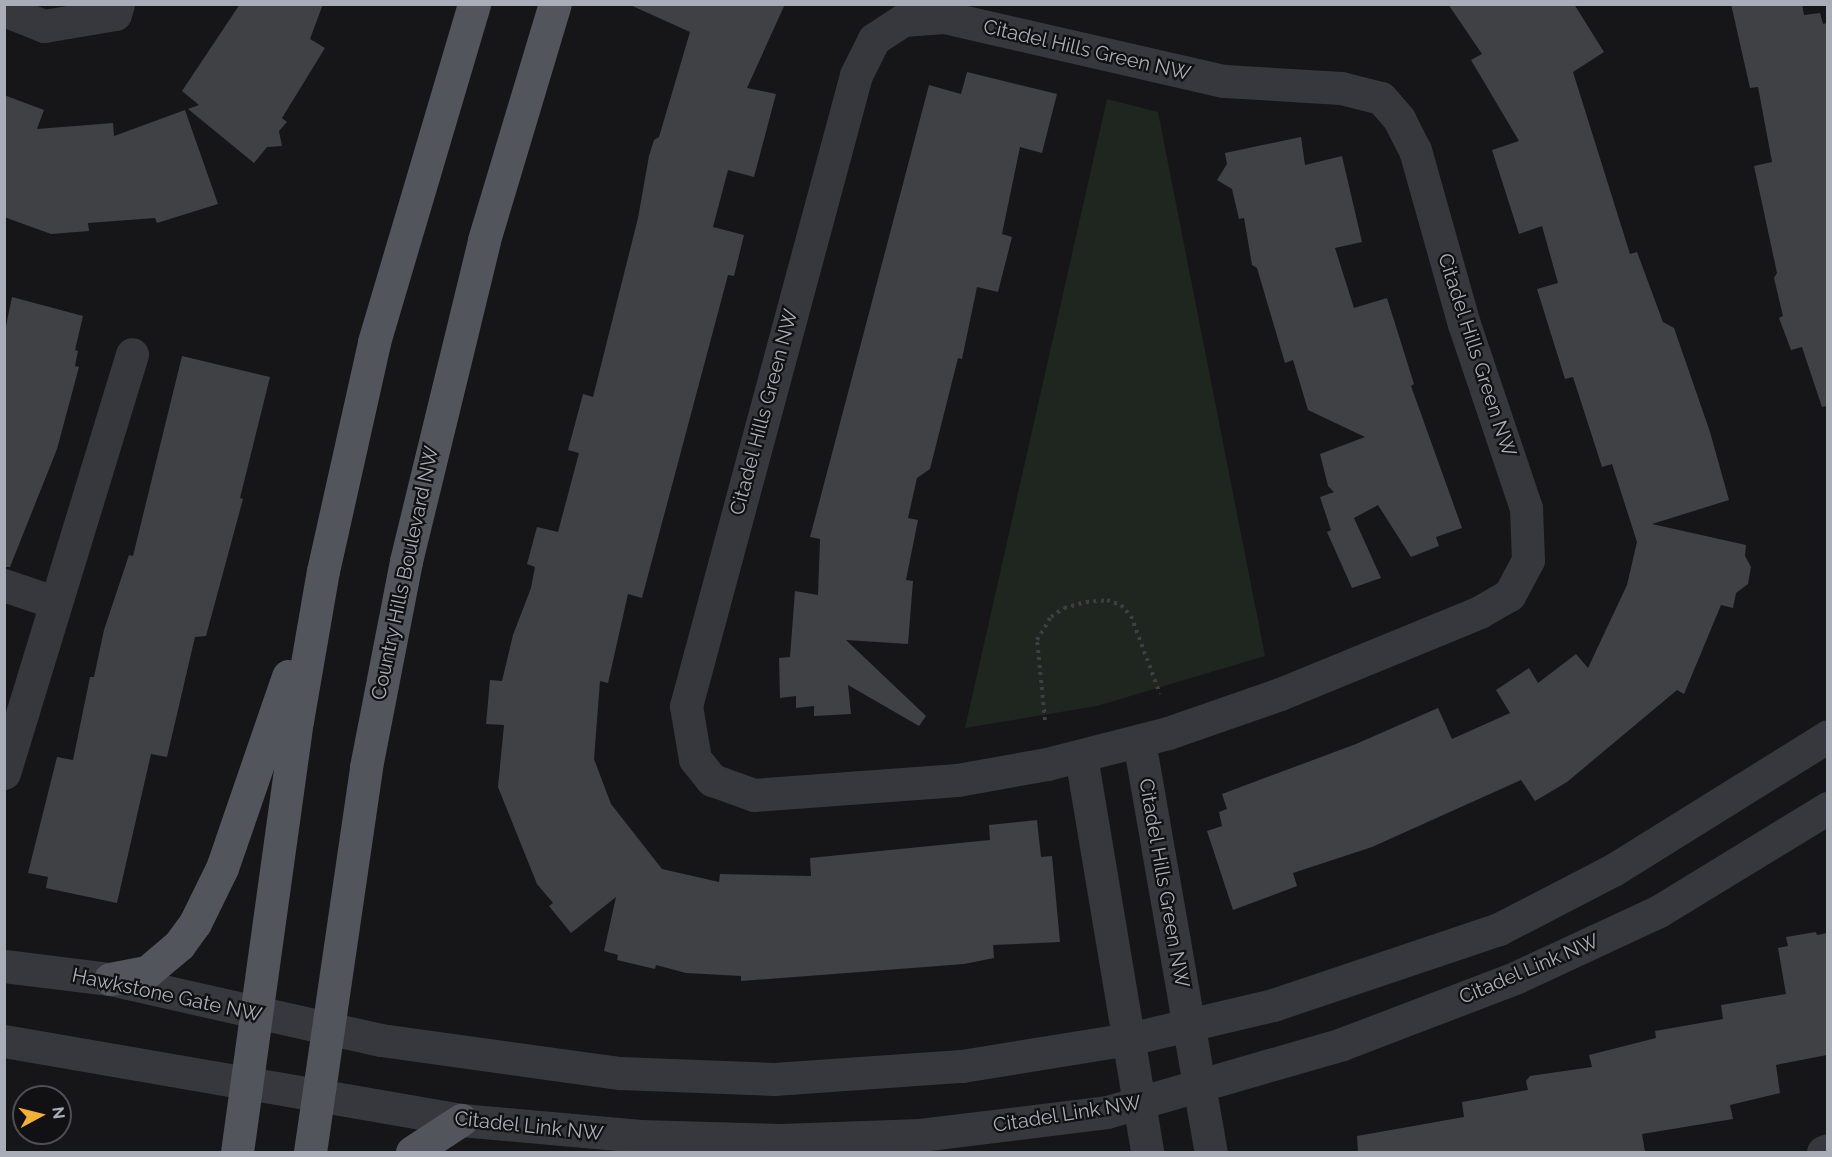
<!DOCTYPE html>
<html>
<head>
<meta charset="utf-8">
<style>
  body { margin:0 }
  #map { position:relative; width:1832px; height:1157px; overflow:hidden; background:#161618; font-family:Raleway,sans-serif }
  div>[style] { position:absolute }
  [style*='--x'] { left:calc(var(--x)*1px); top:calc(var(--y)*1px); width:calc(var(--w)*1px); rotate:calc(var(--a)*1deg) }
  .green>* { inset:0; background:#1e261f }
  .building>* { inset:0; background:#404145 }
  .path>* { height:4px; margin-top:-2px; transform-origin:0; background:repeating-linear-gradient(90deg,#3d3f44 0 3px,transparent 0 7.5px) }
  .minor>* { height:33px; margin:-16.5px; padding:0 16.5px; transform-origin:16.5px; border-radius:16.5px; background:#37383d }
  .major>* { height:33px; margin:-16.5px; padding:0 16.5px; transform-origin:16.5px; border-radius:16.5px; background:#53555c }
  span { translate:-50% -50%; white-space:nowrap; text-align:center; line-height:1.15; -webkit-text-stroke:4.5px #111113; paint-order:stroke }
  .street-label { font-size:20px; color:#a8adb8 }
  .frame { position:absolute; inset:0; border:6px solid #a8adb8; pointer-events:none }
  .north { position:absolute; left:12px; top:1085px; width:60px; height:60px; box-sizing:border-box; background:#111113; border:2px solid #4d4f55; border-radius:50%; rotate:83deg; font-size:16px; font-weight:700; line-height:24px; text-align:center; color:#a8adb8 }
  .north::after { content:''; display:block; margin:auto; width:21px; height:27px; background:#f2b134; clip-path:polygon(50% 0,100% 100%,50% 72%,0 100%) }
</style>
</head>
<body>
<div id="map">
  <div class="green">
    <div style="clip-path:polygon(1107px 99px,1158px 112px,1265px 656px,1097px 706px,965px 728px)"></div>
  </div>
  <div class="building">
    <div style="clip-path:polygon(240px 4px,323px 4px,310px 39px,325px 48px,282px 118px,287px 122px,279px 131px,282px 146px,267px 147px,254px 163px,188px 109px,199px 105px,182px 91px)"></div>
    <div style="clip-path:polygon(628px 4px,785px 4px,747px 88px,776px 94px,754px 177px,728px 170px,713px 227px,744px 235px,734px 276px,728px 275px,642px 598px,628px 594px,608px 683px,600px 681px,594px 759px,611px 804px,662px 869px,719px 882px,720px 874px,811px 876px,810px 858px,990px 840px,989px 825px,1037px 820px,1041px 857px,1052px 856px,1060px 942px,993px 945px,994px 958px,964px 964px,741px 981px,741px 976px,686px 973px,656px 965px,655px 969px,617px 960px,618px 955px,604px 951px,616px 897px,571px 933px,549px 906px,553px 903px,537px 884px,498px 787px,504px 725px,486px 724px,490px 680px,502px 681px,513px 635px,531px 588px,535px 567px,527px 564px,537px 527px,558px 532px,579px 453px,568px 450px,583px 394px,593px 397px,638px 218px,649px 156px,654px 140px,659px 137px,690px 32px)"></div>
    <div style="clip-path:polygon(1448px 4px,1574px 4px,1604px 52px,1573px 72px,1630px 254px,1637px 252px,1663px 322px,1674px 328px,1710px 432px,1729px 500px,1652px 524px,1746px 545px,1745px 556px,1751px 567px,1748px 584px,1736px 593px,1733px 608px,1721px 605px,1684px 694px,1677px 690px,1567px 782px,1535px 801px,1521px 780px,1372px 847px,1293px 873px,1297px 886px,1233px 910px,1207px 831px,1222px 826px,1219px 812px,1227px 809px,1222px 794px,1356px 744px,1438px 708px,1452px 739px,1510px 713px,1496px 690px,1529px 668px,1538px 683px,1576px 654px,1588px 668px,1627px 585px,1637px 542px,1612px 464px,1602px 467px,1573px 377px,1565px 379px,1537px 289px,1558px 283px,1542px 226px,1519px 234px,1492px 150px,1519px 141px,1471px 60px,1482px 54px)"></div>
    <div style="clip-path:polygon(1731px 4px,1802px 4px,1804px 15px,1820px 13px,1823px 24px,1827px 23px,1827px 406px,1822px 407px,1802px 347px,1791px 350px,1779px 318px,1783px 316px,1774px 278px,1777px 273px,1754px 166px,1772px 162px,1758px 87px,1750px 88px)"></div>
    <div style="clip-path:polygon(967px 72px,1057px 94px,1042px 153px,1020px 147px,1002px 234px,1012px 237px,998px 292px,977px 287px,962px 359px,958px 358px,930px 469px,917px 478px,908px 518px,918px 520px,906px 580px,913px 581px,908px 644px,846px 640px,926px 716px,919px 726px,848px 685px,851px 714px,814px 716px,814px 706px,796px 708px,796px 696px,780px 698px,779px 658px,790px 657px,795px 591px,818px 595px,820px 539px,810px 537px,929px 85px,961px 94px)"></div>
    <div style="clip-path:polygon(4px 95px,44px 110px,37px 129px,113px 123px,114px 136px,185px 110px,218px 204px,157px 223px,155px 218px,88px 223px,89px 231px,51px 234px,4px 217px)"></div>
    <div style="clip-path:polygon(1301px 137px,1305px 165px,1342px 156px,1362px 242px,1335px 248px,1354px 308px,1387px 298px,1414px 384px,1411px 386px,1462px 528px,1436px 537px,1439px 546px,1411px 557px,1378px 505px,1354px 518px,1381px 578px,1352px 588px,1327px 532px,1331px 530px,1320px 497px,1334px 492px,1328px 486px,1320px 454px,1365px 437px,1308px 410px,1293px 360px,1285px 363px,1257px 268px,1252px 265px,1244px 218px,1239px 219px,1232px 189px,1217px 180px,1227px 164px,1225px 153px)"></div>
    <div style="clip-path:polygon(12px 297px,83px 316px,75px 350px,78px 351px,75px 366px,79px 367px,57px 449px,10px 567px,4px 567px,5px 331px)"></div>
    <div style="clip-path:polygon(182px 356px,270px 377px,240px 498px,243px 499px,206px 636px,195px 637px,167px 757px,151px 754px,117px 903px,46px 888px,48px 877px,28px 873px,57px 757px,73px 760px,90px 677px,94px 677px,104px 630px,129px 555px,133px 556px)"></div>
    <div style="clip-path:polygon(1816px 932px,1817px 935px,1827px 933px,1827px 1055px,1776px 1065px,1780px 1093px,1730px 1105px,1733px 1119px,1642px 1134px,1645px 1152px,1358px 1152px,1357px 1136px,1464px 1117px,1462px 1102px,1528px 1090px,1526px 1081px,1530px 1076px,1592px 1067px,1589px 1055px,1656px 1038px,1655px 1031px,1723px 1019px,1721px 1005px,1786px 994px,1778px 948px,1788px 946px,1786px 937px)"></div>
  </div>
  <div class="path">
    <div style="--x:1045;--y:720;--w:80;--a:-95.7"></div>
    <div style="--x:1037;--y:640;--w:27;--a:-59"></div>
    <div style="--x:1051;--y:617;--w:16;--a:-35"></div>
    <div style="--x:1064;--y:608;--w:23;--a:-15"></div>
    <div style="--x:1086;--y:602;--w:21;--a:-5"></div>
    <div style="--x:1107;--y:600;--w:15;--a:20"></div>
    <div style="--x:1121;--y:605;--w:15;--a:48"></div>
    <div style="--x:1131;--y:616;--w:83;--a:69.6"></div>
  </div>
  <div class="minor">
    <div style="--x:4;--y:10;--w:43;--a:21.8"></div>
    <div style="--x:44;--y:26;--w:72;--a:-9.6"></div>
    <div style="--x:115;--y:14;--w:10;--a:-73"></div>
    <div style="--x:944;--y:17;--w:287;--a:12.9"></div>
    <div style="--x:1224;--y:81;--w:117;--a:3.4"></div>
    <div style="--x:1341;--y:88;--w:41;--a:14"></div>
    <div style="--x:1381;--y:98;--w:28;--a:49"></div>
    <div style="--x:1399;--y:119;--w:35;--a:63"></div>
    <div style="--x:1415;--y:150;--w:181;--a:74.3"></div>
    <div style="--x:1464;--y:324;--w:194;--a:71.4"></div>
    <div style="--x:1526;--y:508;--w:52;--a:87.8"></div>
    <div style="--x:1528;--y:560;--w:40;--a:118"></div>
    <div style="--x:1509;--y:595;--w:34;--a:150"></div>
    <div style="--x:1480;--y:612;--w:216;--a:157.7"></div>
    <div style="--x:1280;--y:694;--w:119;--a:160.8"></div>
    <div style="--x:1168;--y:733;--w:125;--a:165.6"></div>
    <div style="--x:1047;--y:764;--w:91;--a:169.9"></div>
    <div style="--x:957;--y:780;--w:204;--a:175.8"></div>
    <div style="--x:754;--y:795;--w:45;--a:-160.3"></div>
    <div style="--x:712;--y:780;--w:27;--a:-129"></div>
    <div style="--x:695;--y:759;--w:54;--a:-99.6"></div>
    <div style="--x:686;--y:706;--w:653;--a:-74.92"></div>
    <div style="--x:856;--y:75;--w:40;--a:-63.4"></div>
    <div style="--x:874;--y:39;--w:35;--a:-33"></div>
    <div style="--x:903;--y:20;--w:41;--a:-4.2"></div>
    <div style="--x:4;--y:585;--w:53;--a:18.8"></div>
    <div style="--x:1139;--y:741;--w:417;--a:80.1"></div>
    <div style="--x:1081;--y:756;--w:401;--a:80.5"></div>
    <div style="--x:4;--y:773;--w:438;--a:-73"></div>
    <div style="--x:4;--y:966;--w:107;--a:7"></div>
    <div style="--x:110;--y:979;--w:278;--a:12.7"></div>
    <div style="--x:381;--y:1040;--w:241;--a:7.9"></div>
    <div style="--x:620;--y:1073;--w:154;--a:2.2"></div>
    <div style="--x:774;--y:1079;--w:188;--a:-4"></div>
    <div style="--x:962;--y:1066;--w:169;--a:-9.2"></div>
    <div style="--x:1129;--y:1039;--w:148;--a:-13.3"></div>
    <div style="--x:1273;--y:1005;--w:238;--a:-18.6"></div>
    <div style="--x:1499;--y:929;--w:128;--a:-27.4"></div>
    <div style="--x:1613;--y:870;--w:253;--a:-31.9"></div>
    <div style="--x:4;--y:1041;--w:464;--a:9.8"></div>
    <div style="--x:461;--y:1120;--w:180;--a:5.1"></div>
    <div style="--x:640;--y:1136;--w:141;--a:1.6"></div>
    <div style="--x:781;--y:1140;--w:139;--a:-2.1"></div>
    <div style="--x:920;--y:1135;--w:188;--a:-7"></div>
    <div style="--x:1107;--y:1112;--w:245;--a:-16.1"></div>
    <div style="--x:1342;--y:1044;--w:187;--a:-20.9"></div>
    <div style="--x:1517;--y:977;--w:157;--a:-24.9"></div>
    <div style="--x:1659;--y:911;--w:198;--a:-31.4"></div>
    <div style="--x:1823;--y:1152;--w:5;--a:-22"></div>
  </div>
  <div class="major">
    <div style="--x:110;--y:979;--w:38;--a:-11"></div>
    <div style="--x:147;--y:972;--w:42;--a:-40.2"></div>
    <div style="--x:179;--y:945;--w:27;--a:-54"></div>
    <div style="--x:195;--y:923;--w:61;--a:-63.9"></div>
    <div style="--x:222;--y:868;--w:203;--a:-71"></div>
    <div style="--x:237;--y:1152;--w:435;--a:-82.1"></div>
    <div style="--x:297;--y:721;--w:152;--a:-80.2"></div>
    <div style="--x:323;--y:571;--w:235;--a:-77.4"></div>
    <div style="--x:374;--y:342;--w:352;--a:-73.5"></div>
    <div style="--x:310;--y:1152;--w:389;--a:-81.7"></div>
    <div style="--x:366;--y:767;--w:210;--a:-79"></div>
    <div style="--x:406;--y:561;--w:330;--a:-76.3"></div>
    <div style="--x:484;--y:240;--w:246;--a:-73.3"></div>
    <div style="--x:412;--y:1152;--w:59;--a:-33.1"></div>
  </div>
  <div class="street-label">
    <span style="left:1087px;top:50px;rotate:13deg">Citadel Hills Green NW</span>
    <span style="left:1477px;top:355px;rotate:72deg">Citadel Hills Green NW</span>
    <span style="left:764px;top:412px;rotate:-75deg">Citadel Hills Green NW</span>
    <span style="left:405px;top:573px;rotate:-78deg">Country Hills Boulevard NW</span>
    <span style="left:1164px;top:883px;rotate:80deg">Citadel Hills Green NW</span>
    <span style="left:1529px;top:969px;rotate:-23deg">Citadel Link NW</span>
    <span style="left:167px;top:995px;rotate:12deg">Hawkstone Gate NW</span>
    <span style="left:1067px;top:1114px;rotate:-9deg">Citadel Link NW</span>
    <span style="left:529px;top:1126px;rotate:6deg">Citadel Link NW</span>
  </div>
  <div class="frame"></div>
  <div class="north">N</div>
</div>
</body>
</html>
